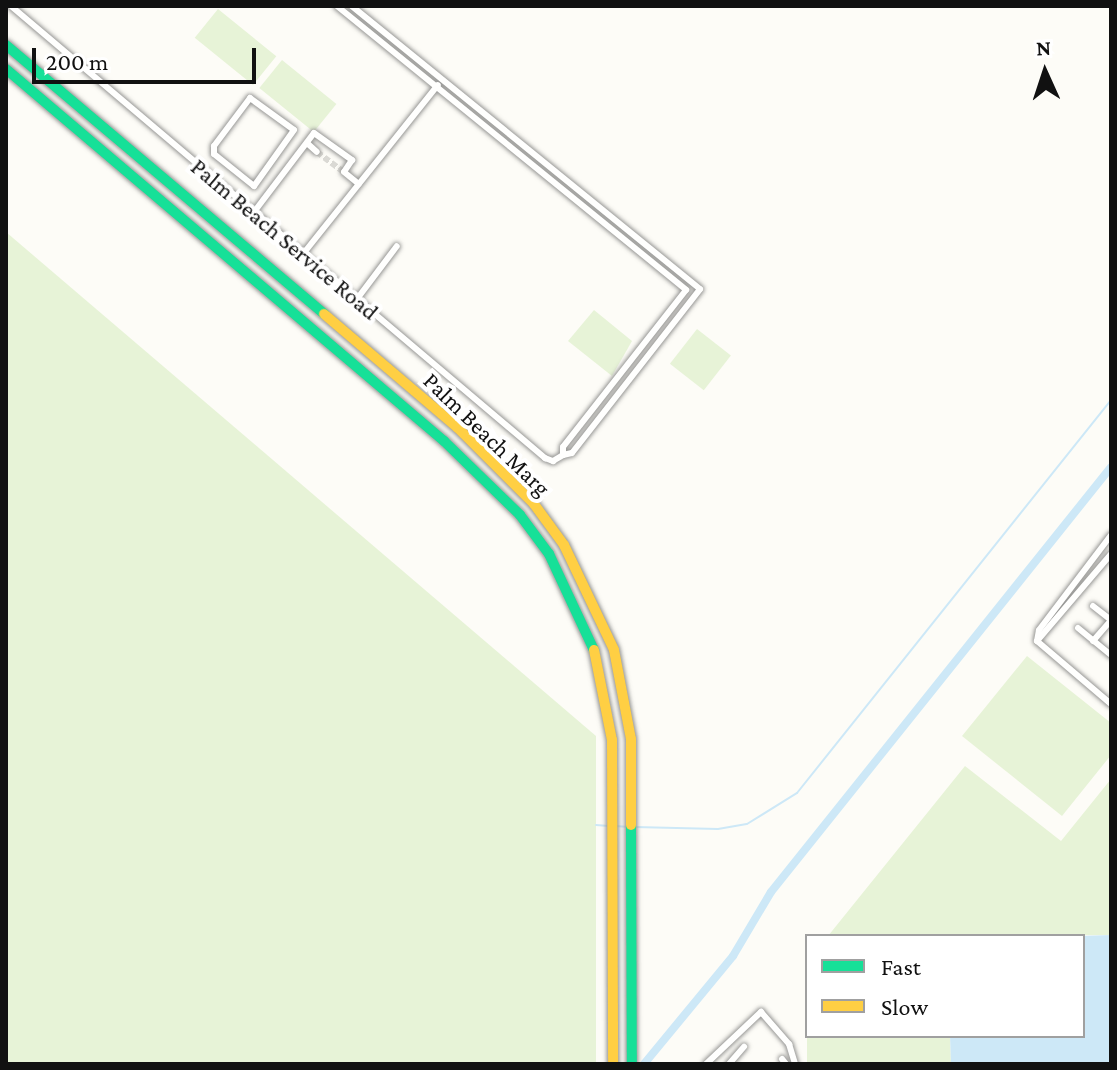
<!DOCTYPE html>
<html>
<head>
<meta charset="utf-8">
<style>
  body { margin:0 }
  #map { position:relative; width:1117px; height:1070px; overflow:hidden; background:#fdfcf7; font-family:"Crimson Pro",serif }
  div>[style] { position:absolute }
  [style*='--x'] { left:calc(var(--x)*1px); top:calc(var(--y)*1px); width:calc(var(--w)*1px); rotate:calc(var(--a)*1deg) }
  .green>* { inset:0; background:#e7f3d7; transform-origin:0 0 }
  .water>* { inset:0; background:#cde8f7 }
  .stream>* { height:2px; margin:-1px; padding:0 1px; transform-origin:1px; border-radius:1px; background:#cde8f7 }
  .canal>* { height:8px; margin:-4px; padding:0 4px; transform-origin:4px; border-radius:4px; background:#cde8f7 }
  .street-tunnel>* { height:6px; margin-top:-3px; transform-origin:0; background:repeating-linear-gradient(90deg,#dad9d4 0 6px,transparent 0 9px) }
  .roads { filter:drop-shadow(0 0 2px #979795) drop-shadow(0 0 2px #979795) }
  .street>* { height:6px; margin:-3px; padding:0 3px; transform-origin:3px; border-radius:3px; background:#fffffe }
  .fast>* { height:10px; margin:-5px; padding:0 5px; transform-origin:5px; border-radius:5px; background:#16e098 }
  .slow>* { height:10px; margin:-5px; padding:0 5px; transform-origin:5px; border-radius:5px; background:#ffcf43 }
  span { translate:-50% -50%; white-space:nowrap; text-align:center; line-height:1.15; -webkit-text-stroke:8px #fff; paint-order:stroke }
  .street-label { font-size:24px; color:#111 }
  .frame { position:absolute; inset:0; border:8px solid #111; pointer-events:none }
  .legend { position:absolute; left:805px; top:934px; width:280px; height:104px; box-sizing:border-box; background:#fff; border:2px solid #a0a0a0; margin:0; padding:10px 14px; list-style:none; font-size:24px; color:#111 }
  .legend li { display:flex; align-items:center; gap:16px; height:40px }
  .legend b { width:40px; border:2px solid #a0a0a0 }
  .north { position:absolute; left:1005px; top:32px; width:80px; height:80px; -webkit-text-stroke:6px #fff; paint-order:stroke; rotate:357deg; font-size:22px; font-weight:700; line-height:32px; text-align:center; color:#111 }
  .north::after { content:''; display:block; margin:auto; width:28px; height:36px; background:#111; clip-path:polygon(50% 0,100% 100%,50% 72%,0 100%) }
  .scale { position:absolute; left:32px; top:48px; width:224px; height:36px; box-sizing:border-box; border:4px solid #111; border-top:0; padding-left:10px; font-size:24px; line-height:28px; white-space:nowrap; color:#111; -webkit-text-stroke:6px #fff; paint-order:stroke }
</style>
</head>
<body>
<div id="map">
  <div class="green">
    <div style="left:218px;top:9px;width:75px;height:37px;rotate:39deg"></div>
    <div style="left:282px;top:60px;width:70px;height:36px;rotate:39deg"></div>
    <div style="clip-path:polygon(6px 232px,596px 736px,596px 1064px,6px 1064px)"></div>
    <div style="clip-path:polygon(594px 310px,632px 341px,612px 376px,568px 341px)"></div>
    <div style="left:697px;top:329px;width:43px;height:44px;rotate:38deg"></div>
    <div style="clip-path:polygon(1027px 656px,1111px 723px,1111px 755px,1062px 816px,962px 736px)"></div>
    <div style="clip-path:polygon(965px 766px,1061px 841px,1111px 779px,1111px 935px,828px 936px)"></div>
    <div style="clip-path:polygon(807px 963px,807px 1036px,950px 1036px,951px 1064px,807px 1064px)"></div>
  </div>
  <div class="water">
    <div style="clip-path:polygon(1111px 935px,1111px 1064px,951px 1064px,950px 1036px,1083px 1036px,1083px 936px,1077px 936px)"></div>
  </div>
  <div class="stream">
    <div style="--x:596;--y:825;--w:13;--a:4"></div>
    <div style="--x:615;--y:826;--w:14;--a:4"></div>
    <div style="--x:635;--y:827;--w:83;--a:1.4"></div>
    <div style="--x:718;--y:829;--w:29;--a:-10"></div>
    <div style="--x:747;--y:824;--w:59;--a:-31.8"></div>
    <div style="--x:797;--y:793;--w:503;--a:-51.38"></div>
  </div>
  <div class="canal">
    <div style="--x:644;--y:1064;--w:140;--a:-50.5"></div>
    <div style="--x:733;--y:956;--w:74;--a:-59.3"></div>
    <div style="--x:771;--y:892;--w:544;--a:-51.34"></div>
  </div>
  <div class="street-tunnel">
    <div style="--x:317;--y:152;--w:34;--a:37"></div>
  </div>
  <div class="roads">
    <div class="street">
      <div style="--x:11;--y:6;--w:700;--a:40.25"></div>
      <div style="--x:545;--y:458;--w:9;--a:21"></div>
      <div style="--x:553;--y:461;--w:12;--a:-31"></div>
      <div style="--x:337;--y:6;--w:450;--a:39.1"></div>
      <div style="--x:686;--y:290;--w:199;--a:128.1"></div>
      <div style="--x:563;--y:447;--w:8;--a:90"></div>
      <div style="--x:563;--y:455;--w:9;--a:-13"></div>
      <div style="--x:572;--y:453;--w:208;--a:-52"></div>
      <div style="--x:700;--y:289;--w:449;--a:-140.9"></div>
      <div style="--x:250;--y:98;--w:54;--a:36"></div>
      <div style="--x:294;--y:130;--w:69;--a:125.5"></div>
      <div style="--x:254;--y:186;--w:51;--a:-141.3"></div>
      <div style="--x:214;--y:154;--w:8;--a:-90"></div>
      <div style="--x:214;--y:146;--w:60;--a:-53.1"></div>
      <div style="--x:307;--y:143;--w:13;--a:42"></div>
      <div style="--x:254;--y:212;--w:99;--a:-52.8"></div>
      <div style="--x:314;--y:133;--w:47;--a:35.4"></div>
      <div style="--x:352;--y:160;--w:14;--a:124"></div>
      <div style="--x:344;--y:172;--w:19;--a:39"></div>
      <div style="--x:303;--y:254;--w:216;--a:-51.4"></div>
      <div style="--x:357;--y:299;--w:66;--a:-53"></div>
      <div style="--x:1093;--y:606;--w:23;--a:38"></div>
      <div style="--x:1078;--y:628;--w:43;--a:39.3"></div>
      <div style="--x:1037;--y:641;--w:11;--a:-80"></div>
      <div style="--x:1039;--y:630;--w:119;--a:-52.8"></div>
      <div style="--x:1037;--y:641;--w:114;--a:-49.6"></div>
      <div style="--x:1037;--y:641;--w:97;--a:40.4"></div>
      <div style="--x:1093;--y:641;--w:28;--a:-49"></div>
      <div style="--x:782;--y:1059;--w:6;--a:51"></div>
      <div style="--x:706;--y:1064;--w:76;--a:-43.4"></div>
      <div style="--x:761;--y:1012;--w:43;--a:48.8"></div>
      <div style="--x:789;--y:1044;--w:21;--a:73"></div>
      <div style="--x:729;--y:1064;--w:23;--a:-49"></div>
    </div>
    <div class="fast">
      <div style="--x:6;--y:45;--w:417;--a:40.2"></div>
      <div style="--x:6;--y:69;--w:575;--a:40.34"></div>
      <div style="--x:444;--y:441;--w:106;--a:44.2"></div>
      <div style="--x:520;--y:515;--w:49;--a:53.4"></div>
      <div style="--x:549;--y:554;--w:106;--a:64.9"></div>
      <div style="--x:631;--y:825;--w:239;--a:89.8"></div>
    </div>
    <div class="slow">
      <div style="--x:324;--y:314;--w:175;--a:40.4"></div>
      <div style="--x:457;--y:427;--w:109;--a:45"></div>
      <div style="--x:534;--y:504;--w:51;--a:53.8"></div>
      <div style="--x:564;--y:545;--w:116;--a:64.5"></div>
      <div style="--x:614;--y:650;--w:91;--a:79.2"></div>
      <div style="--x:631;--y:739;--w:86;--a:90"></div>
      <div style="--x:594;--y:650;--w:92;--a:78.7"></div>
      <div style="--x:612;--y:740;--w:324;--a:89.8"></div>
    </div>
  </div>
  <div class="street-label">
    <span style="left:285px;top:239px;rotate:40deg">Palm Beach Service Road</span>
    <span style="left:487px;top:434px;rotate:44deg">Palm Beach Marg</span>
  </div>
  <div class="frame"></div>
  <ul class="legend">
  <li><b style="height:10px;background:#16e098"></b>Fast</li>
  <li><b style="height:10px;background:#ffcf43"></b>Slow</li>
  </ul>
  <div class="north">N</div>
  <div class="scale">200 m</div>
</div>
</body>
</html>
